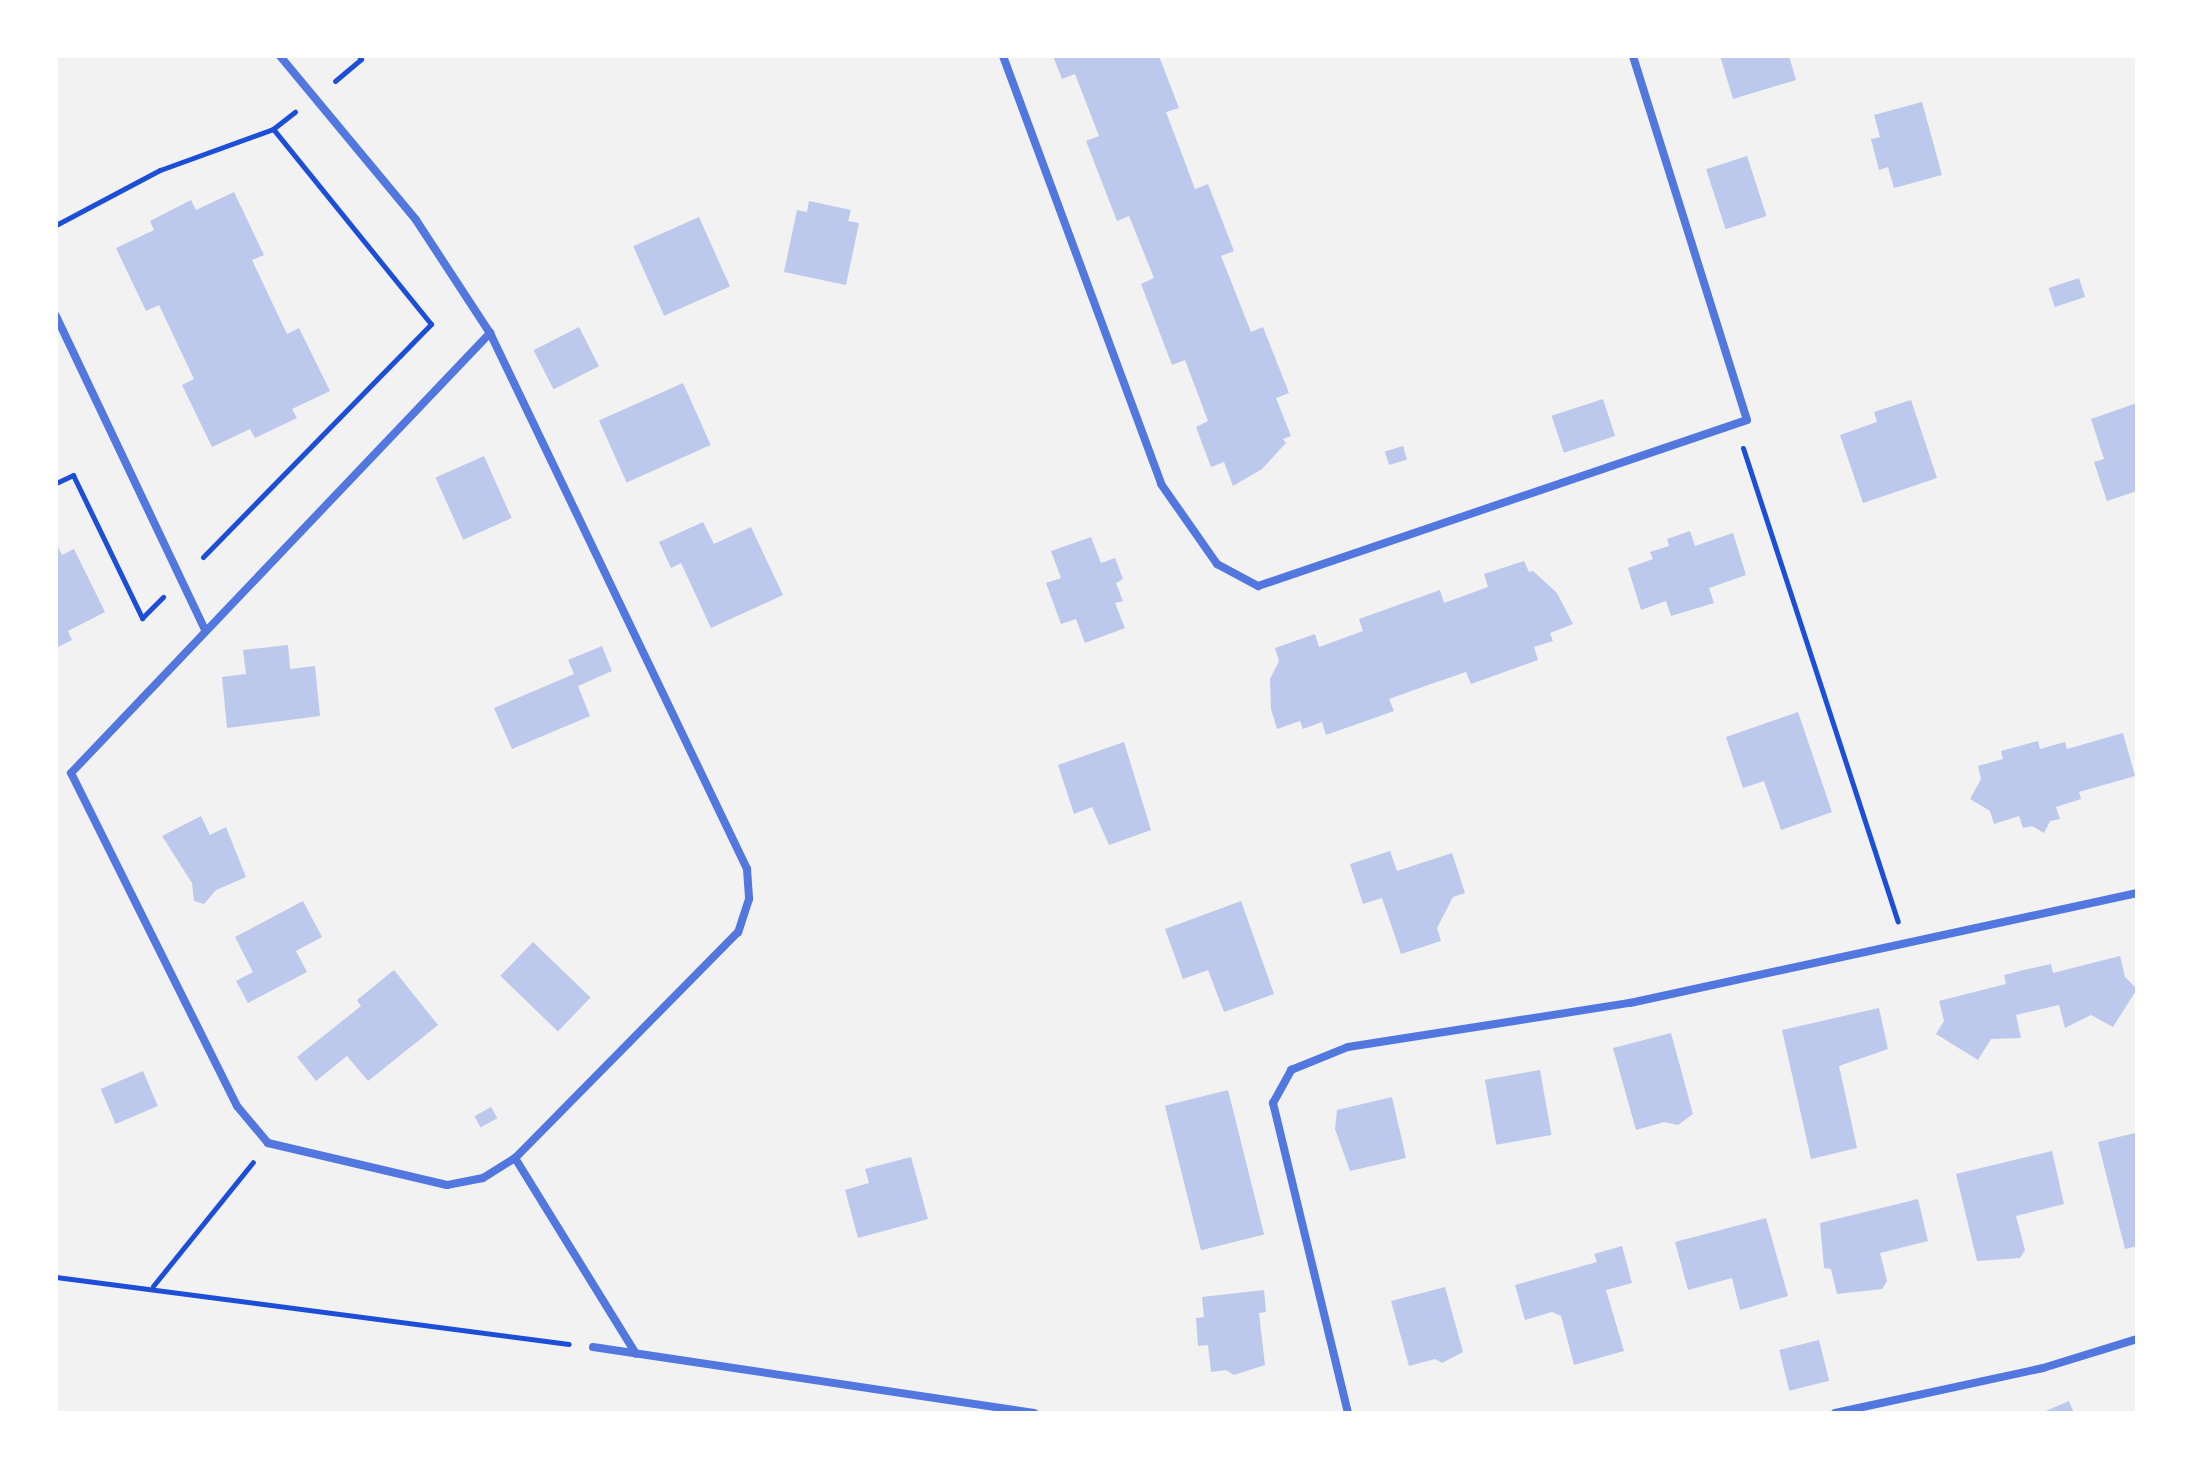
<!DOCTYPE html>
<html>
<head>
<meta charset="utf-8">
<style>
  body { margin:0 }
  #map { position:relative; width:2193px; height:1469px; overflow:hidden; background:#f2f2f2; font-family:Barlow,sans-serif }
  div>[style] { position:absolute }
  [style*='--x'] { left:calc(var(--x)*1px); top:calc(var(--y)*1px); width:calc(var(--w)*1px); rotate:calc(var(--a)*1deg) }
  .building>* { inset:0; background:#bdc9ec; transform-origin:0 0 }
  .path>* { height:5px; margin:-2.5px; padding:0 2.5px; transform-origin:2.5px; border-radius:2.5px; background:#1d4ed8 }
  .minor>* { height:8px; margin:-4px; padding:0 4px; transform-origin:4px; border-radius:4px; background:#5277de }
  span { translate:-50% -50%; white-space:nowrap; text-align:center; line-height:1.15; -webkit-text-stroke:6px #fff; paint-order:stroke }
  .frame { position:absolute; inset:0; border:58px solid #fff; pointer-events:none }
</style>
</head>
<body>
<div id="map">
  <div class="building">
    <div style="clip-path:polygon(1053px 56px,1159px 56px,1179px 108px,1166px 112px,1195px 189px,1208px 184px,1234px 251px,1221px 256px,1251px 332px,1263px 327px,1289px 393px,1276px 398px,1291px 436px,1283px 439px,1286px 443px,1262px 469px,1233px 486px,1224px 462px,1211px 467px,1196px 427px,1208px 421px,1185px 360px,1172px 365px,1141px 284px,1154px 278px,1129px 216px,1117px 221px,1086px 141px,1099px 136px,1075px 74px,1062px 79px)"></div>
    <div style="clip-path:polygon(1720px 56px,1789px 56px,1796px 80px,1733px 99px)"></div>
    <div style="clip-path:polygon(1922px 102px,1942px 175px,1894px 188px,1888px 167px,1879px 170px,1871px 139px,1880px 137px,1874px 115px)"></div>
    <div style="left:1747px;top:156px;width:63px;height:43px;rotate:72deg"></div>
    <div style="clip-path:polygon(234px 192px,264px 255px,252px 260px,287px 334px,299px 328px,330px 391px,292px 409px,297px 418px,255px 438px,250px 429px,212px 447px,182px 385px,194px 379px,159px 305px,146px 311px,116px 248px,154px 230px,150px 221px,191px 200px,196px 210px)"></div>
    <div style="clip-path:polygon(809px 201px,851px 210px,848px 221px,859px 223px,846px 285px,784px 272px,797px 210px,807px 212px)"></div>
    <div style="left:699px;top:217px;width:76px;height:72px;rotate:66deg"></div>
    <div style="left:2079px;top:278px;width:20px;height:32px;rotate:72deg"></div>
    <div style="left:579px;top:327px;width:44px;height:51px;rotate:63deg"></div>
    <div style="left:683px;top:383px;width:68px;height:92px;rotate:66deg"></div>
    <div style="left:1603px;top:399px;width:39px;height:54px;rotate:72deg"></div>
    <div style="clip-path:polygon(1911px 400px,1937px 478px,1863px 503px,1840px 435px,1877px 422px,1874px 412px)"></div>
    <div style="clip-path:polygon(2137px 403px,2137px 491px,2107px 501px,2094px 462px,2104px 459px,2091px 419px)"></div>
    <div style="left:1403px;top:446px;width:14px;height:19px;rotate:73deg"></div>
    <div style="left:484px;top:456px;width:68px;height:53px;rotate:66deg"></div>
    <div style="clip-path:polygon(703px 522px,714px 544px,751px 527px,783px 595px,711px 628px,681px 563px,671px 568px,659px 542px)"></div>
    <div style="clip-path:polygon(1690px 531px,1695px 546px,1733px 533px,1746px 575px,1709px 588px,1714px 603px,1671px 616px,1666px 601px,1641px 610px,1628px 568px,1653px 559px,1650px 552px,1669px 546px,1667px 539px)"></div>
    <div style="clip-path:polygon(1091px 537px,1101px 563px,1115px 558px,1123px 579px,1116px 583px,1123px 601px,1115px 603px,1125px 628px,1085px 643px,1076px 619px,1061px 624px,1046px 583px,1061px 578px,1051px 551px)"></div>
    <div style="clip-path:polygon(56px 543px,62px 555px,74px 549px,105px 612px,68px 631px,72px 640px,56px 648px)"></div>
    <div style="clip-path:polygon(1524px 561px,1529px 572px,1533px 571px,1557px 593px,1573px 624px,1550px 633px,1553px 641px,1534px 647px,1538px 660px,1471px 684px,1466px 672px,1428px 685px,1389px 699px,1394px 711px,1326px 735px,1322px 722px,1303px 729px,1300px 721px,1277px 729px,1271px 709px,1270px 679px,1279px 661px,1275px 648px,1315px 634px,1319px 647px,1363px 631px,1359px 619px,1440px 590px,1444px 603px,1488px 587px,1484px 574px)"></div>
    <div style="clip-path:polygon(288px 645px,290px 669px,315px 666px,320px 716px,227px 728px,222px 677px,246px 674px,243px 650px)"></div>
    <div style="clip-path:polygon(602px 646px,612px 671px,578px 686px,590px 716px,512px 749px,494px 708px,574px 674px,568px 660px)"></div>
    <div style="clip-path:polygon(1798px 712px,1832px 812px,1781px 830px,1764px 781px,1743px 788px,1726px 737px)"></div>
    <div style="clip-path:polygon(2123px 733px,2135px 776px,2079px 792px,2081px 799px,2056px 807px,2060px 819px,2050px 821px,2044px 833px,2032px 826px,2023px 828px,2019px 816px,1994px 824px,1990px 811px,1970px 799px,1981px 779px,1978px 766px,2003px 759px,2001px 751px,2038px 741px,2040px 749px,2065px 742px,2067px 749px)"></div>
    <div style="clip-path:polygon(1124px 742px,1151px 830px,1109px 845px,1092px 807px,1074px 814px,1058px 765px)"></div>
    <div style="clip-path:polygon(201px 816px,210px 835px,226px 827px,246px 877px,216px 890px,204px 904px,194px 901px,192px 883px,162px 836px)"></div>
    <div style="clip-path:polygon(1390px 851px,1397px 871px,1452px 853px,1465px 893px,1453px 897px,1437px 928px,1441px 941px,1401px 954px,1382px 898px,1363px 904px,1350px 864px)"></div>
    <div style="clip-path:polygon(303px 901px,322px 937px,296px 951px,307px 972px,248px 1003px,236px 981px,253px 972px,235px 937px)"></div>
    <div style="clip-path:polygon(1241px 901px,1274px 994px,1224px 1012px,1208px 970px,1183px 979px,1165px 929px)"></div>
    <div style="left:533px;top:942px;width:80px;height:47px;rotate:44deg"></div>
    <div style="clip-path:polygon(2120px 956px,2125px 977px,2137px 989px,2113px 1027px,2091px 1015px,2065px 1028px,2059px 1005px,2016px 1015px,2021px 1038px,1991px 1039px,1978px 1060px,1936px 1034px,1944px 1021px,1939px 1001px,2006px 984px,2004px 975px,2028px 969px,2051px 964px,2053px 973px)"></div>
    <div style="clip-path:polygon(394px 970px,438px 1025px,368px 1081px,347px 1056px,316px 1081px,297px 1057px,361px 1006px,357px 1000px)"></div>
    <div style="clip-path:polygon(1879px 1008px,1888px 1049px,1839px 1066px,1857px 1148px,1811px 1159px,1782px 1030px)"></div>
    <div style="clip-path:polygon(1671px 1033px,1693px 1114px,1678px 1125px,1664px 1122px,1636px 1130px,1613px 1048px)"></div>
    <div style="left:1540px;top:1070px;width:66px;height:56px;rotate:80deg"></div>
    <div style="left:143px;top:1071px;width:38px;height:46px;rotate:67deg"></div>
    <div style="left:1228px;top:1090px;width:149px;height:65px;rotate:76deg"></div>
    <div style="clip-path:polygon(1392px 1097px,1406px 1158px,1350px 1171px,1335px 1129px,1337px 1110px)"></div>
    <div style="left:491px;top:1107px;width:13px;height:19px;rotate:61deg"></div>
    <div style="clip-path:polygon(2135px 1133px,2137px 1246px,2125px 1249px,2098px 1142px)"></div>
    <div style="clip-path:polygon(2052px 1151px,2064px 1204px,2016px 1216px,2025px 1250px,2020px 1258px,1977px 1261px,1956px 1174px)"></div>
    <div style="clip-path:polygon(911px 1157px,928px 1219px,858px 1238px,845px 1190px,869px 1183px,865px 1169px)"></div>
    <div style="clip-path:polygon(1918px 1199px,1928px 1241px,1880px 1253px,1887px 1281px,1882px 1289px,1837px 1294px,1831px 1269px,1824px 1268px,1820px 1223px)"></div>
    <div style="clip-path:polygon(1766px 1218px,1788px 1296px,1740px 1310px,1732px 1278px,1688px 1290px,1675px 1242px)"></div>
    <div style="clip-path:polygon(1622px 1246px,1632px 1283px,1606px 1290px,1624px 1351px,1574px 1365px,1561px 1316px,1552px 1312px,1525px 1320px,1515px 1285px,1597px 1262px,1594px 1254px)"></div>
    <div style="clip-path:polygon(1445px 1287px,1463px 1352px,1442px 1363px,1435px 1359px,1409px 1366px,1391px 1301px)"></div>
    <div style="clip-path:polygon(1264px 1290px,1266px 1312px,1259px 1313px,1265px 1365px,1234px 1375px,1226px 1370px,1211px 1372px,1208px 1345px,1198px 1346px,1196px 1318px,1204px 1317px,1202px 1297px)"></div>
    <div style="left:1819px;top:1340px;width:42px;height:41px;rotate:76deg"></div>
    <div style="clip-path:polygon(2069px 1401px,2074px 1413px,2041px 1413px)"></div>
  </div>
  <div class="path">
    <div style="--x:335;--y:81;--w:34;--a:-40"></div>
    <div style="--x:361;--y:59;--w:4;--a:-124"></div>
    <div style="--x:56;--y:225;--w:118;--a:-27.9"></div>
    <div style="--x:160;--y:170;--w:120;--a:-19.9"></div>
    <div style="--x:1743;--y:448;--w:498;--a:71.9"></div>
    <div style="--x:56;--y:483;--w:19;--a:-25"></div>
    <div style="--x:73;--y:475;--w:159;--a:64.2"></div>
    <div style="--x:142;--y:618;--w:30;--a:-45"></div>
    <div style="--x:203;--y:557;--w:326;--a:-45.6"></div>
    <div style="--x:431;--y:324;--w:251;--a:-129"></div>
    <div style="--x:273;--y:129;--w:28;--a:-38"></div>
    <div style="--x:56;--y:1277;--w:517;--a:7.44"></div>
    <div style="--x:153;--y:1286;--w:159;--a:-51.1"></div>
  </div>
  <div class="minor">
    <div style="--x:280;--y:56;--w:213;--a:50.3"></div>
    <div style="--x:416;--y:220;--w:135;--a:56.8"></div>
    <div style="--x:490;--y:333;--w:594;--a:64.38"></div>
    <div style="--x:747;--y:869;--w:30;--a:86"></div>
    <div style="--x:749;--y:899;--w:35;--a:108"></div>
    <div style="--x:738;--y:932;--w:317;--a:134.6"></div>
    <div style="--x:515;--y:1158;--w:38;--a:148"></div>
    <div style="--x:483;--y:1178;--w:37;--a:169"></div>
    <div style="--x:447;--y:1185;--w:184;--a:-166.8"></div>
    <div style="--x:268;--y:1143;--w:48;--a:-130"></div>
    <div style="--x:237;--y:1106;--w:372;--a:-116.5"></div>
    <div style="--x:71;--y:773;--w:608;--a:-46.4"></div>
    <div style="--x:1003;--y:56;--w:456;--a:69.7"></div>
    <div style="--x:1161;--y:484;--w:98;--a:55"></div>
    <div style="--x:1217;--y:564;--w:47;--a:28.2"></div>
    <div style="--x:1258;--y:586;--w:516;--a:-18.75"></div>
    <div style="--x:1747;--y:420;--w:381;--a:-107.4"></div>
    <div style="--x:56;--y:316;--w:348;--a:64.6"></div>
    <div style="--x:515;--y:1158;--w:230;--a:58.3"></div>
    <div style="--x:593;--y:1347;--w:446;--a:8.5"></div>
    <div style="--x:1348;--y:1413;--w:319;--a:-103.6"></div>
    <div style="--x:1273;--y:1103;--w:38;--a:-61"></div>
    <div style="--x:1291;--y:1070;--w:61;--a:-22"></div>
    <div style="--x:1348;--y:1047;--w:285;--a:-8.9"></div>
    <div style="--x:1630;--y:1003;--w:519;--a:-12.24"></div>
    <div style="--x:1835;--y:1413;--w:213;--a:-12.2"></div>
    <div style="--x:2043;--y:1368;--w:98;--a:-17.1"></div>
  </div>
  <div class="frame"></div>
</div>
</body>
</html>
